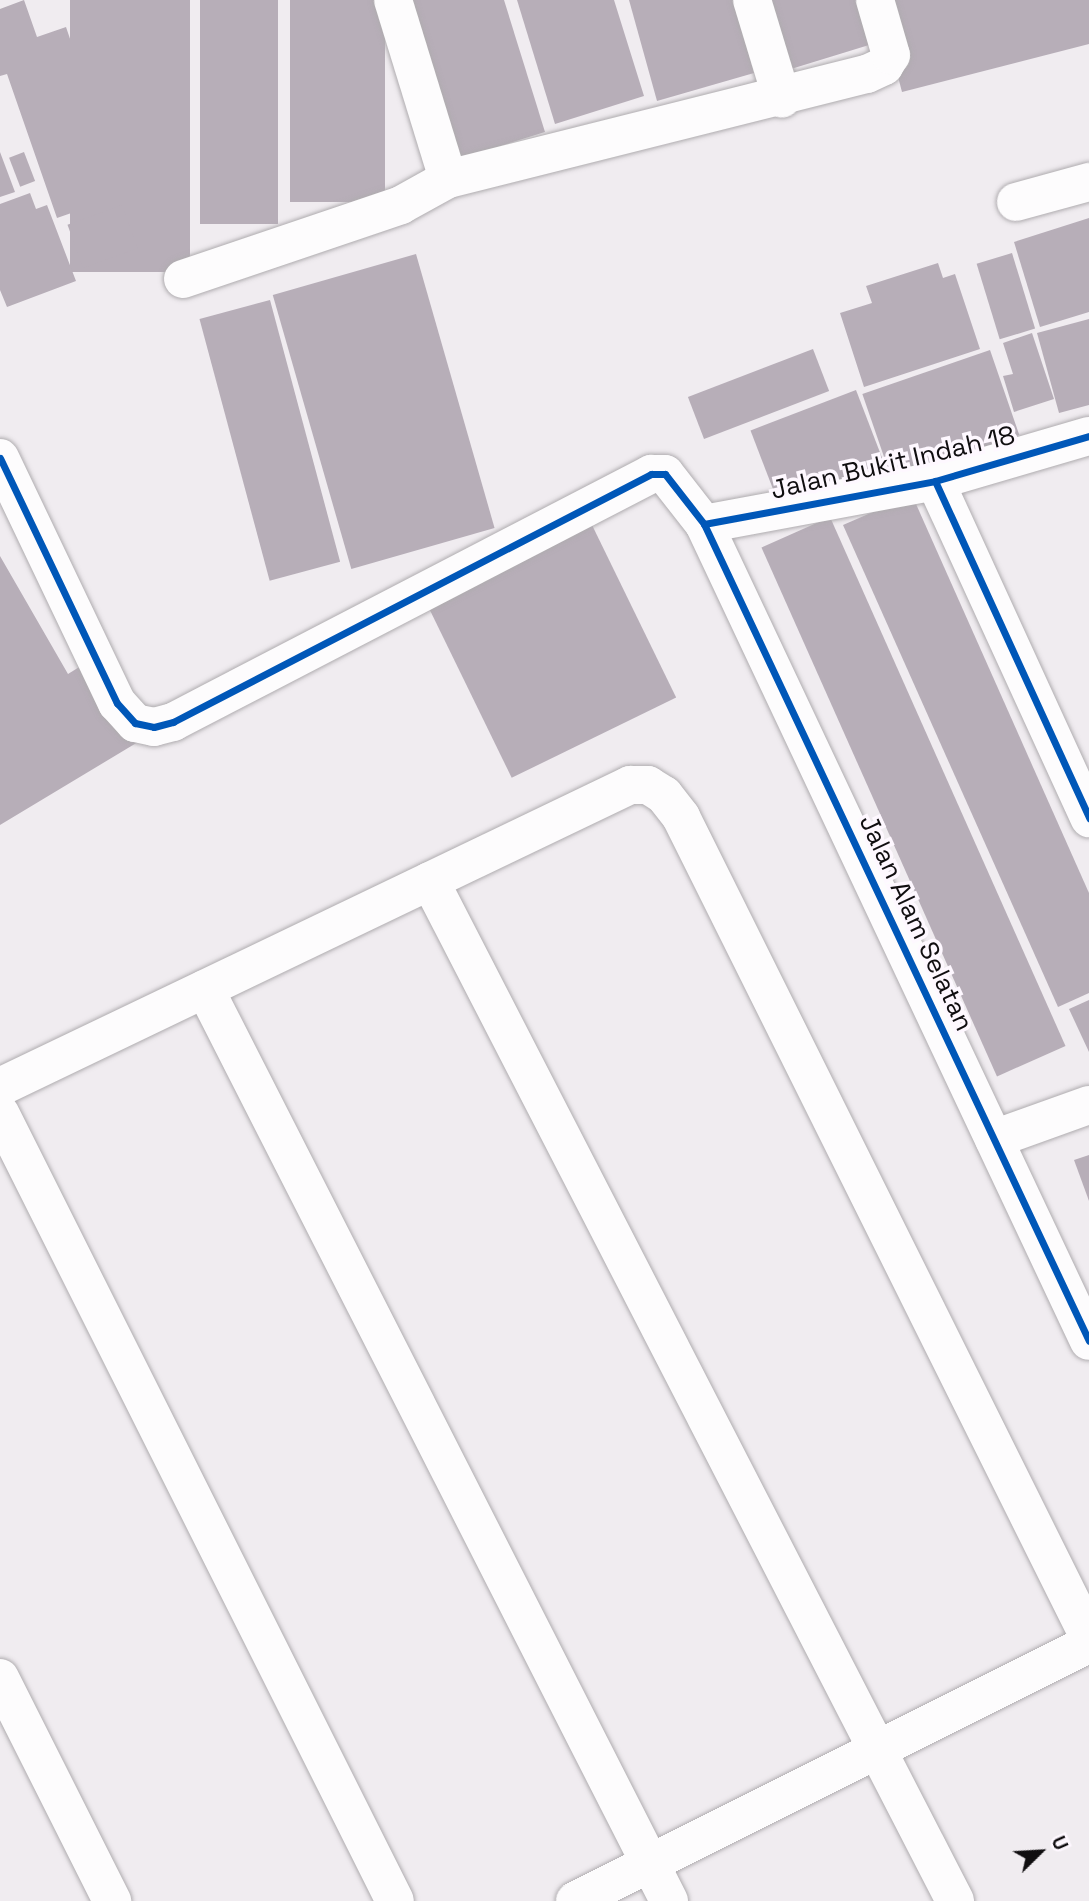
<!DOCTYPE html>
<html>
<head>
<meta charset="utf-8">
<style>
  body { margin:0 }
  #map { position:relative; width:1089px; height:1901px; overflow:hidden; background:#f0ecf0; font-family:"Space Grotesk",sans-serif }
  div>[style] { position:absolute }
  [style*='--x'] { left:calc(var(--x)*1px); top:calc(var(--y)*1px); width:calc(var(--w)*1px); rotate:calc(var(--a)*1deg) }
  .building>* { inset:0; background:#b7aeb8; transform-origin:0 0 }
  .roads { filter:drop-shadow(0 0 2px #afacaf) drop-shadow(0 0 2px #afacaf) }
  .minor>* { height:38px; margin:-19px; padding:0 19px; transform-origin:19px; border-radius:19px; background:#fdfcfd }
  .cycleway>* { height:7px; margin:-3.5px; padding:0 3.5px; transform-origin:3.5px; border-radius:3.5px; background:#0057b8 }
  span { translate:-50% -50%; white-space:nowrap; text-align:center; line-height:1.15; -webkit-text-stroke:7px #fef8ff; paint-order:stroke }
  .street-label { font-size:26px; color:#100e10 }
  .north { position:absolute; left:1005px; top:1817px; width:70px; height:70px; -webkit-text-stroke:5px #fef8ff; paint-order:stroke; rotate:66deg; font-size:19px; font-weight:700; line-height:28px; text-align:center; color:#100e10 }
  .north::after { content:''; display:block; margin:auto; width:24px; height:32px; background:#100e10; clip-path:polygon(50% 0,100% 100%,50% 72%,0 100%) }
</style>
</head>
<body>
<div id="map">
  <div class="building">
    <div style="clip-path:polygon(24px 0,37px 37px,66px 27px,123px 195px,57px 218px,7px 74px,0 76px,0 9px)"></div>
    <div style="left:70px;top:0;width:120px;height:272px"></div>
    <div style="left:200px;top:0;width:78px;height:224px"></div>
    <div style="left:290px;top:0;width:95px;height:202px"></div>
    <div style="clip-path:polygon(410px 0,504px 0,545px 132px,459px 159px)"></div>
    <div style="clip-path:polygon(517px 0,614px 0,644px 96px,555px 124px)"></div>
    <div style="clip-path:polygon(629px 0,733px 0,754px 73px,657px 101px)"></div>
    <div style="clip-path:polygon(756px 0,870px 0,882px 41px,778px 73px)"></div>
    <div style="clip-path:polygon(878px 0,1089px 0,1089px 44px,902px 92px)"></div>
    <div style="clip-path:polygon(0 152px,15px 192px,0 197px)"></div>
    <div style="left:24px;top:152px;width:31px;height:16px;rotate:69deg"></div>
    <div style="clip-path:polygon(30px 193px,36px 209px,47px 205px,76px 281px,7px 307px,0 290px,0 204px)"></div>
    <div style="left:122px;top:205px;width:46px;height:58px;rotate:70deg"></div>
    <div style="clip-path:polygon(1089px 218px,1089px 312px,1040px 327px,1014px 242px)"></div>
    <div style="left:1012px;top:253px;width:79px;height:37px;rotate:73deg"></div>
    <div style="left:416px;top:254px;width:285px;height:149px;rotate:74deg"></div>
    <div style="clip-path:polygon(938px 263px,943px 278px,955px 274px,980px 349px,864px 387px,840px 313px,872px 303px,866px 286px)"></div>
    <div style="left:270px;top:300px;width:271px;height:73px;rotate:75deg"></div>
    <div style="clip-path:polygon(1089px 319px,1089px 405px,1059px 413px,1037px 333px)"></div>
    <div style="clip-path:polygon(1032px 333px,1054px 399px,1014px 412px,1003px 376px,1013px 374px,1003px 343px)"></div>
    <div style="left:813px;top:349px;width:45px;height:134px;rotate:69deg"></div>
    <div style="left:990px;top:350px;width:90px;height:135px;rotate:71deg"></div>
    <div style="left:856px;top:390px;width:78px;height:113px;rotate:69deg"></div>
    <div style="clip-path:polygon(912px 495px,1089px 893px,1089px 993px,1058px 1007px,843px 525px)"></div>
    <div style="left:830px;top:517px;width:579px;height:75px;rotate:66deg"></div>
    <div style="left:592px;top:525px;width:192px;height:183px;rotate:64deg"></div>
    <div style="clip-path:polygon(0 556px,68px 674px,89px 661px,138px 742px,0 825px)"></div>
    <div style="clip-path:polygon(1089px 1000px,1089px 1052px,1069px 1009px)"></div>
    <div style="clip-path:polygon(1089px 1155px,1089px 1201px,1074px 1160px)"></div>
  </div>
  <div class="roads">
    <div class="minor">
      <div style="--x:393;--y:0;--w:187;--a:72.9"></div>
      <div style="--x:752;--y:0;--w:103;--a:73.1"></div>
      <div style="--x:1016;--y:202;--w:76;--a:-15.3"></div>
      <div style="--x:183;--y:279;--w:230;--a:-18.7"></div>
      <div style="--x:401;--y:205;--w:54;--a:-29"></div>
      <div style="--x:448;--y:179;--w:432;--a:-14.1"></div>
      <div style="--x:867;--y:74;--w:19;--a:-25"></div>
      <div style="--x:884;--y:66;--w:13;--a:-58"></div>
      <div style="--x:891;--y:55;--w:57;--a:-106.2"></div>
      <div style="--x:0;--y:458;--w:272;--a:64.5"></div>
      <div style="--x:117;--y:703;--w:27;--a:48"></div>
      <div style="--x:135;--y:723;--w:19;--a:12"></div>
      <div style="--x:154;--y:727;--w:20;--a:-15"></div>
      <div style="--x:173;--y:722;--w:539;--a:-27.42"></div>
      <div style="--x:651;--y:474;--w:14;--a:0"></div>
      <div style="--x:665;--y:474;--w:63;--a:52"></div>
      <div style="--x:704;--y:524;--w:903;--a:64.77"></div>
      <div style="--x:935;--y:481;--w:371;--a:65.4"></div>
      <div style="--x:704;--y:524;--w:235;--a:-10.5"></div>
      <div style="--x:935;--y:481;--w:160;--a:-16.3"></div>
      <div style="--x:430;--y:881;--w:1147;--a:62.76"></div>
      <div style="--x:205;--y:989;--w:1023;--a:63.03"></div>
      <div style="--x:0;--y:1087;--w:699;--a:-25.61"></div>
      <div style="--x:630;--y:785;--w:18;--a:0"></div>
      <div style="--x:648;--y:785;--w:19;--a:32"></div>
      <div style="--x:664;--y:795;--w:28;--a:52"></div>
      <div style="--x:681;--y:817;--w:916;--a:63.55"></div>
      <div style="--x:0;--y:1113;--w:881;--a:63.38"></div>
      <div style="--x:994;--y:1139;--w:101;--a:-19.7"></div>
      <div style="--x:0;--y:1678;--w:250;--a:63.3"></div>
      <div style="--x:575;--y:1901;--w:575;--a:-26.57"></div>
    </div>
  </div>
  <div class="cycleway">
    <div style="--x:0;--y:458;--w:272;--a:64.5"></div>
    <div style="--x:117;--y:703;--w:27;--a:48"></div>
    <div style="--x:135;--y:723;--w:19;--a:12"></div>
    <div style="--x:154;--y:727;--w:20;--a:-15"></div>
    <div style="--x:173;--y:722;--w:539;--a:-27.42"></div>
    <div style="--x:651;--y:474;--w:14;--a:0"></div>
    <div style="--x:665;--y:474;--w:63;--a:52"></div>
    <div style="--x:704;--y:524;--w:903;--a:64.77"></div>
    <div style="--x:935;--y:481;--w:371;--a:65.4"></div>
    <div style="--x:704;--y:524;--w:235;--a:-10.5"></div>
    <div style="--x:935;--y:481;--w:160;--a:-16.3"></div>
  </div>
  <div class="street-label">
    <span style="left:893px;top:463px;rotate:-13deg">Jalan Bukit Indah 18</span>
    <span style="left:916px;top:923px;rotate:65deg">Jalan Alam Selatan</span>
  </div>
  <div class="north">U</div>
</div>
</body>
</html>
